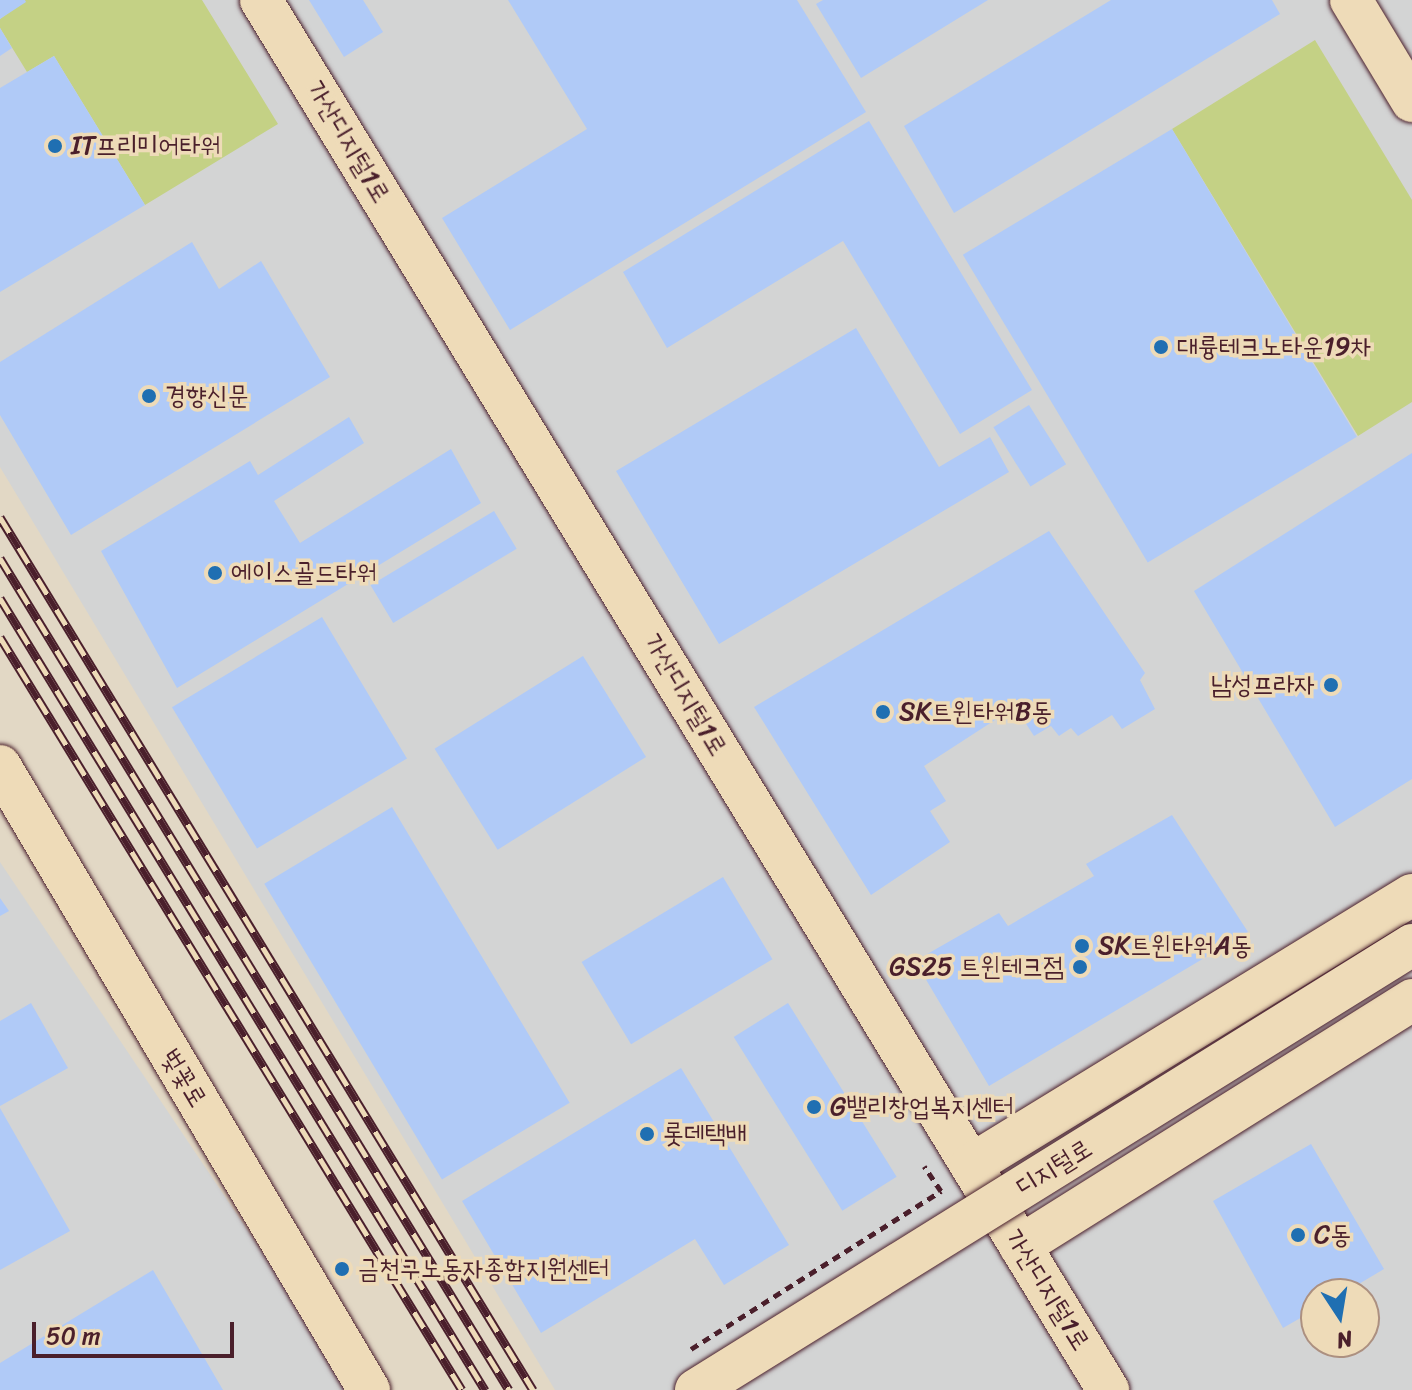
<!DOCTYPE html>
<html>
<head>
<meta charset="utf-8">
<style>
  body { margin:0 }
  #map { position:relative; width:1412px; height:1390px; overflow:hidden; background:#e2d8c5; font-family:Sriracha,"Poor Story",sans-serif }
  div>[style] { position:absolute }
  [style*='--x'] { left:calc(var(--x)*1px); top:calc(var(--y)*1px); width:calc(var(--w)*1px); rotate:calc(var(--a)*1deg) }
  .built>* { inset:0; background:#d3d4d4 }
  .green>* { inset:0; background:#c4d185 }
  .building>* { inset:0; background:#b0caf7; transform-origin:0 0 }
  .path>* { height:5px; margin-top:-2.5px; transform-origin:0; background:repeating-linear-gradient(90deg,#4a1f2b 0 8px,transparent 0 14px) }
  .roads { filter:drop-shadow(0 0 2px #4a1f2b) drop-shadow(0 0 2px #4a1f2b) }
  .secondary>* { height:42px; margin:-21px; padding:0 21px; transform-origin:21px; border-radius:21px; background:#eedbb8 }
  .rail>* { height:9px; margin-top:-4.5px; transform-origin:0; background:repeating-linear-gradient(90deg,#eedbb8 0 18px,#4a1f2b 0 36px); box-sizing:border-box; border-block:2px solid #4a1f2b }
  .bridges { filter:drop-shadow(0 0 2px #4a1f2b) drop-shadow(0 0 2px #4a1f2b) }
  .secondary-bridge>* { height:42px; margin:-21px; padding:0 21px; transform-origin:21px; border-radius:21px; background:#eedbb8 }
  .dots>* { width:22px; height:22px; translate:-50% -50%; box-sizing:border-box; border:4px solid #eedbb8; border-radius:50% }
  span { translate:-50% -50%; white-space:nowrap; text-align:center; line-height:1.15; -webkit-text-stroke:7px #eedbb8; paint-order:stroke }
  .street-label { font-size:26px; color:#4a1f2b }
  .poi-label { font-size:26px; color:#4a1f2b }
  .left { translate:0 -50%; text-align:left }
  .right { translate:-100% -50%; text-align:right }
  .north { position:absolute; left:1300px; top:1278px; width:80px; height:80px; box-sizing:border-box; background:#eedbb8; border:2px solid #ac9080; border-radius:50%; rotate:168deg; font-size:22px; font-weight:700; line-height:32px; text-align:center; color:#4a1f2b }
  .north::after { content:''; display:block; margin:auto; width:28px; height:36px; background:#1f6fb2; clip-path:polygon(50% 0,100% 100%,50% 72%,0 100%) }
  .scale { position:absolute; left:32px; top:1322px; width:202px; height:36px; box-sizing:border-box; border:4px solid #4a1f2b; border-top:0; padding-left:10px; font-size:24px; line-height:28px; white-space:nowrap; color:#4a1f2b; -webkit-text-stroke:6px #eedbb8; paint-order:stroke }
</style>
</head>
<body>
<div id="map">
  <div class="built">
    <div style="clip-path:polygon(evenodd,0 0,1412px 0,1412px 1390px,555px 1390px,0 467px,0 0,1316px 1294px,1364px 1294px,1364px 1342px,1316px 1342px,1316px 1294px)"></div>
    <div style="clip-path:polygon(0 862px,355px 1390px,0 1390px)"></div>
  </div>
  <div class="green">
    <div style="clip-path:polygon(25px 0,202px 0,278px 124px,145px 205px,54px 56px,27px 72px,0 28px,0 19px)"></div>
    <div style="clip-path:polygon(1315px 40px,1412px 200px,1412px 402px,1358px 436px,1172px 129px)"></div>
  </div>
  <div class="building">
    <div style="clip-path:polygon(0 0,25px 0,26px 2px,0 19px)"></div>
    <div style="clip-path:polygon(309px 0,363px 0,383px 32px,344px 57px)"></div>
    <div style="clip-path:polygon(508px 0,797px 0,866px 112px,510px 330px,442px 218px,587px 129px)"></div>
    <div style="clip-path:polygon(823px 0,988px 0,861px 78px,816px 4px)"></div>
    <div style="clip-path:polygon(1111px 0,1272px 0,1280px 14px,954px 213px,904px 126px)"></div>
    <div style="clip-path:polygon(0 28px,12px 48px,0 56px)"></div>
    <div style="clip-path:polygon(54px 56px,145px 205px,0 292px,0 88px)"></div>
    <div style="clip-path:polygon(869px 121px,1032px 390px,960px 434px,843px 241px,667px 348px,623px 272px)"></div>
    <div style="left:1172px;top:129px;width:359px;height:244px;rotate:59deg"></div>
    <div style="clip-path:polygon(192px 242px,219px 289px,261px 261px,330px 377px,71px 535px,0 415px,0 362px)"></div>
    <div style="clip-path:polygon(856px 328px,939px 467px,990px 437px,1009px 472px,719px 644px,616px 471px)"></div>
    <div style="left:1029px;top:405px;width:70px;height:42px;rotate:58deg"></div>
    <div style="clip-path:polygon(349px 417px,364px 443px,274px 501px,300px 543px,451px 449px,481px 503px,177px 688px,101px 551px,250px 461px,258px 475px)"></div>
    <div style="clip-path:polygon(1412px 453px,1412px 779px,1335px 827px,1194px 591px)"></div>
    <div style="left:494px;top:511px;width:44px;height:144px;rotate:59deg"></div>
    <div style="clip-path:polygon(1049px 531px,1145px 673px,1140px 680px,1155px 709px,1122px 729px,1112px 715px,1078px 736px,1071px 728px,1059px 736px,1051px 726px,1034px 736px,1015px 707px,924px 766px,946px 801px,930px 811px,950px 842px,871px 895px,754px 707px)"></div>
    <div style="left:322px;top:617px;width:165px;height:175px;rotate:59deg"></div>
    <div style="left:583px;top:656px;width:119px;height:175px;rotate:58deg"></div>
    <div style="left:392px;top:807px;width:345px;height:149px;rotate:59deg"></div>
    <div style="clip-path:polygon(1172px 815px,1248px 932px,989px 1086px,915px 961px,999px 913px,1008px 926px,1094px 876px,1086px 864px)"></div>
    <div style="left:723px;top:877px;width:96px;height:165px;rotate:59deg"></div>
    <div style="clip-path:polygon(0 898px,9px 911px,0 916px)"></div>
    <div style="clip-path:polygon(31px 1003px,68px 1068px,0 1106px,0 1021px)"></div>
    <div style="left:788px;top:1003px;width:205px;height:64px;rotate:58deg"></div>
    <div style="clip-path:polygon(681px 1068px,789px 1245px,724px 1285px,695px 1239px,541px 1333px,462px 1201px)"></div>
    <div style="clip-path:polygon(0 1108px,70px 1231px,0 1270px)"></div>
    <div style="clip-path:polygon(1311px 1144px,1384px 1269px,1342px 1294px,1316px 1294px,1316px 1309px,1283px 1328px,1213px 1201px)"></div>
    <div style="clip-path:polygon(153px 1270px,223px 1390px,0 1390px,0 1363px)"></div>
  </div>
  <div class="path">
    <div style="--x:691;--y:1349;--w:296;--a:-32.3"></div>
    <div style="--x:941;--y:1191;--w:30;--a:-124"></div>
  </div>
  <div class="roads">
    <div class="secondary">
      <div style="--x:261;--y:0;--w:1628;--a:58.64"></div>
      <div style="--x:1351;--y:0;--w:118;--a:58.9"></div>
      <div style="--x:0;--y:766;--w:725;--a:59.4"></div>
      <div style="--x:971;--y:1165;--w:517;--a:-31.48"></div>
      <div style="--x:1020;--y:1246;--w:463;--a:-32.1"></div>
    </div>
  </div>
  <div class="rail">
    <div style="--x:0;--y:517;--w:1023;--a:58.59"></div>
    <div style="--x:0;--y:558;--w:975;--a:58.54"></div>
    <div style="--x:0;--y:598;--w:929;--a:58.52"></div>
    <div style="--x:0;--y:637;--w:883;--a:58.47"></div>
  </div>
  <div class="bridges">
    <div class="secondary-bridge">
      <div style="--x:696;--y:1390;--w:843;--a:-31.86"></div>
    </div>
  </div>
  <div class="dots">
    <div style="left:55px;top:146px;background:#1f6fb2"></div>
    <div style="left:1161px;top:347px;background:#1f6fb2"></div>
    <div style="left:149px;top:396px;background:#1f6fb2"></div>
    <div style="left:215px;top:573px;background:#1f6fb2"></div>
    <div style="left:1331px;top:685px;background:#1f6fb2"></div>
    <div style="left:883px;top:712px;background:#1f6fb2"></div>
    <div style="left:1082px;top:946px;background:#1f6fb2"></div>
    <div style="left:1080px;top:967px;background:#1f6fb2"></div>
    <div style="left:814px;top:1107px;background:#1f6fb2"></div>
    <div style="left:647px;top:1134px;background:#1f6fb2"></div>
    <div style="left:1298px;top:1235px;background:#1f6fb2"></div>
    <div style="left:342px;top:1269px;background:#1f6fb2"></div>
  </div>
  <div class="street-label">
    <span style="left:348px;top:142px;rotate:59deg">가산디지털1로</span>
    <span style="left:685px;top:695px;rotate:59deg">가산디지털1로</span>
    <span style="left:184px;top:1078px;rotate:59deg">벚꽃로</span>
    <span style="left:1054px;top:1168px;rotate:-32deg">디지털로</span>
    <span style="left:1047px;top:1290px;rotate:58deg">가산디지털1로</span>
  </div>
  <div class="poi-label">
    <span class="left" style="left:71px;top:146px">IT프리미어타워</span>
    <span class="left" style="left:1177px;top:347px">대륭테크노타운19차</span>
    <span class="left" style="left:165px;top:396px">경향신문</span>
    <span class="left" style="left:231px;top:573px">에이스골드타워</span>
    <span class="right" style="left:1315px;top:685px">남성프라자</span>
    <span class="left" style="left:899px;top:712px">SK트윈타워B동</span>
    <span class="left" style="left:1098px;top:946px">SK트윈타워A동</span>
    <span class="right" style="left:1064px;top:967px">GS25 트윈테크점</span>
    <span class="left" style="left:830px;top:1107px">G밸리창업복지센터</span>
    <span class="left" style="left:663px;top:1134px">롯데택배</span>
    <span class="left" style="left:1314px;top:1235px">C동</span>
    <span class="left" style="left:358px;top:1269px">금천구노동자종합지원센터</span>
  </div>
  <div class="north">N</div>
  <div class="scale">50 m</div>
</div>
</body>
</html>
